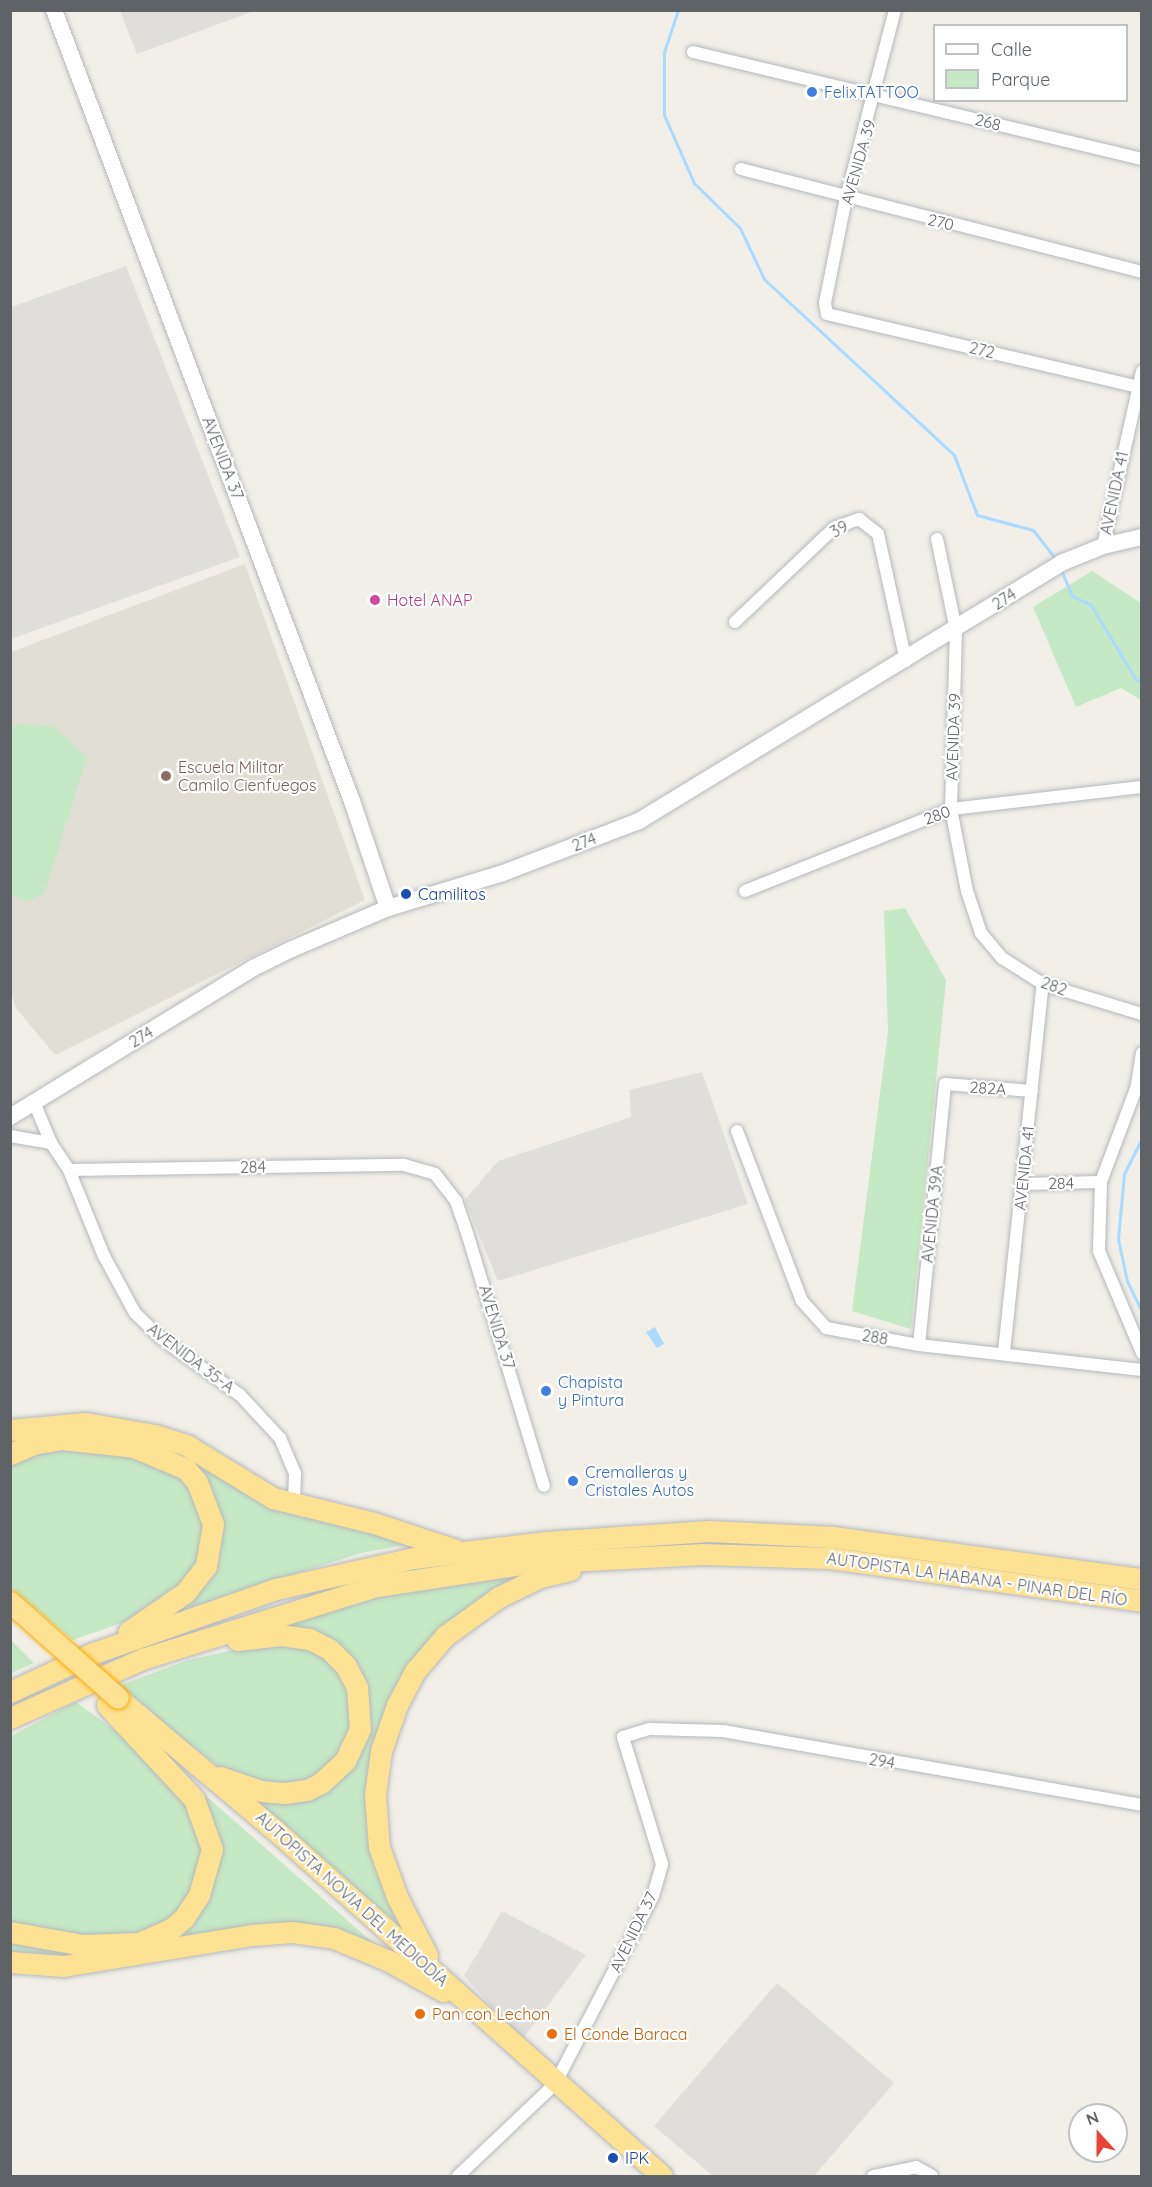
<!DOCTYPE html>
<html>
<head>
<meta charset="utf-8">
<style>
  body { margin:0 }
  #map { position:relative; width:1152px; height:2187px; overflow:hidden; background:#f1efe8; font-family:Quicksand,sans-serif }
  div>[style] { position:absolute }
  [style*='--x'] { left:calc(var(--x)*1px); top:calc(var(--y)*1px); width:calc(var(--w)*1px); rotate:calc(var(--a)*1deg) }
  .industrial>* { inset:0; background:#e0deda }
  .education>* { inset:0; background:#e1ded6 }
  .green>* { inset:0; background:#c5e8c5 }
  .water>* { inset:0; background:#aadaff }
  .stream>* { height:3px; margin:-1.5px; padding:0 1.5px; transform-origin:1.5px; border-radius:1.5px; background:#aadaff }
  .roads { filter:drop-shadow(0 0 2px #b5b8bc) drop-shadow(0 0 2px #b5b8bc) }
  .street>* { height:12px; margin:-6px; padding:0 6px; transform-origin:6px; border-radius:6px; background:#fff }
  .secondary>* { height:16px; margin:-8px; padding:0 8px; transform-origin:8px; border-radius:8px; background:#fff }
  .highway>* { height:21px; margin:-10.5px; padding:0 10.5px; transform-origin:10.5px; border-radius:10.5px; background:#fde293 }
  .bridges { filter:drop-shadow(0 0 2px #f9ab00) drop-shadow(0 0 2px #f9ab00) }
  .highway-bridge>* { height:21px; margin:-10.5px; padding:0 10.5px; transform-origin:10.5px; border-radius:10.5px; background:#fde293 }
  .dots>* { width:16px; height:16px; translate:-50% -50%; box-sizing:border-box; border:3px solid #fff; border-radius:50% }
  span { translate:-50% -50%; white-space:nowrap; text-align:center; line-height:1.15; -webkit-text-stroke:4.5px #fff; paint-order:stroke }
  .shop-label { font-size:16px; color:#366cbe }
  .left { translate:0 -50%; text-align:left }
  .street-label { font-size:16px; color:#5f6368 }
  .hotel-label { font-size:16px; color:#b23c85 }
  .education-label { font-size:16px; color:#785e54 }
  .transit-label { font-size:16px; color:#164399 }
  .food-label { font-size:16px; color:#c56008 }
  .frame { position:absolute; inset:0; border:12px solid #5f6368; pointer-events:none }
  .legend { position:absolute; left:933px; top:24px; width:195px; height:78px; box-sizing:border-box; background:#fff; border:2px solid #bfc1c3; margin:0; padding:8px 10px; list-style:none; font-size:18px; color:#5f6368 }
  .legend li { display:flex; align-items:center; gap:12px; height:30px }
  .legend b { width:30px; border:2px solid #bfc1c3 }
  .north { position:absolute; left:1068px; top:2103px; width:60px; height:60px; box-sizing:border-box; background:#fff; border:2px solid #bfc1c3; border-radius:50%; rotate:339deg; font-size:16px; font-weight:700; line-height:24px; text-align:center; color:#5f6368 }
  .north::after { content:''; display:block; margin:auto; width:21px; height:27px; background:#ea4335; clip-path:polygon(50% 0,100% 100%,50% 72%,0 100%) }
</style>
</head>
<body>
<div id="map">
  <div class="industrial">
    <div style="clip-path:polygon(120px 11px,254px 11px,137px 54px)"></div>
    <div style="clip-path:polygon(126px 266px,240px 557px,11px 639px,11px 307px)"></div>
    <div style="clip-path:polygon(702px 1072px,748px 1204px,498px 1281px,465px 1200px,498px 1161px,631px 1117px,629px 1090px)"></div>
    <div style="clip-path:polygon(502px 1911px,586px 1955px,522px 2040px,464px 1976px)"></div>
    <div style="clip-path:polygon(777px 1983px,894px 2083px,814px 2176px,713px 2176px,654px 2126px)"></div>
  </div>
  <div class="education">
    <div style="clip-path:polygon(245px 564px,365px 900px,55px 1055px,16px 1008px,11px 992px,11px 652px)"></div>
  </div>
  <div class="green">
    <div style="clip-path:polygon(1092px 571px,1141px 603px,1141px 700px,1121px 688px,1076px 707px,1033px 607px)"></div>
    <div style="clip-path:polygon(20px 724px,55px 727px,87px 757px,44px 894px,26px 901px,10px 894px,11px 727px)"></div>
    <div style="clip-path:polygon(905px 908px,946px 980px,911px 1329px,852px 1311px,888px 1032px,884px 911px)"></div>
    <div style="clip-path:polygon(10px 1436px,172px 1448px,220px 1476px,421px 1542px,361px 1553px,158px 1618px,194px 1591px,215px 1503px,149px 1446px,11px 1449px)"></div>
    <div style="clip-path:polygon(95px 1446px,169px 1467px,201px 1498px,207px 1541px,185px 1586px,147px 1614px,73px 1640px,11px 1588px,10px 1461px,27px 1453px)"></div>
    <div style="clip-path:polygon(519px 1574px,432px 1640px,369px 1781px,406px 1931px,240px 1790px,285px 1798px,360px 1747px,345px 1656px,254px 1631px,381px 1595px)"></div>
    <div style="clip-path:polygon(11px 1640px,34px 1663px,11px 1673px,10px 1673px)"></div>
    <div style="clip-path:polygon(271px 1642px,321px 1651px,352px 1690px,352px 1737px,323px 1776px,284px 1788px,228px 1773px,147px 1714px,149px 1710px,121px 1685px,188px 1660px)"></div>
    <div style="clip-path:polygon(76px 1702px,127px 1739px,176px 1787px,204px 1841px,203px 1868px,175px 1918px,141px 1937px,111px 1940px,11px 1926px,11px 1736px)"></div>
    <div style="clip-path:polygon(188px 1783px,212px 1801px,380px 1949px,346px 1937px,55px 1960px,11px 1956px,10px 1937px,155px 1941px,214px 1866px)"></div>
  </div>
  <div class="water">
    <div style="clip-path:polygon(655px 1327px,664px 1344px,657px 1348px,646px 1332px)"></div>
  </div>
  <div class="stream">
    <div style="--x:678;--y:10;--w:44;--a:108.4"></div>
    <div style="--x:664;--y:52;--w:63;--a:90"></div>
    <div style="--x:664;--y:115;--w:74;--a:66.2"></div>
    <div style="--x:694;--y:183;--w:64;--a:44.4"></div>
    <div style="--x:740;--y:228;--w:56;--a:64.8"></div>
    <div style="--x:764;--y:279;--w:259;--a:42.8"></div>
    <div style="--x:954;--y:455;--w:64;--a:69"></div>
    <div style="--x:977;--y:515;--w:58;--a:15"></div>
    <div style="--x:1033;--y:530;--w:37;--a:52"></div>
    <div style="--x:1061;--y:570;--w:28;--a:67"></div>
    <div style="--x:1072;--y:596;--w:21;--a:25"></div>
    <div style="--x:1091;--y:605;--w:87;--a:59"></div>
    <div style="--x:1136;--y:680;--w:6;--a:9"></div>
    <div style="--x:1142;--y:1138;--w:40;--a:116.6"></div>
    <div style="--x:1124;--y:1174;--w:65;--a:95.3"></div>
    <div style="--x:1118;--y:1239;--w:43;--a:77.9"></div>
    <div style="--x:1127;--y:1281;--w:34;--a:64"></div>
  </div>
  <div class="roads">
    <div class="street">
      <div style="--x:895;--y:10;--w:194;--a:104.6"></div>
      <div style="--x:846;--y:198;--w:107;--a:101.3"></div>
      <div style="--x:825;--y:303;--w:11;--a:80"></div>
      <div style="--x:827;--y:314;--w:319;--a:13.2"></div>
      <div style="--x:693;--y:52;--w:462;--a:13.4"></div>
      <div style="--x:741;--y:169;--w:414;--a:14.4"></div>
      <div style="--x:937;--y:539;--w:93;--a:78.2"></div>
      <div style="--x:956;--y:630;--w:179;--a:91.6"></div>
      <div style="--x:951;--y:809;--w:84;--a:79"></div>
      <div style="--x:967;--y:891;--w:44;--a:71.6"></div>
      <div style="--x:981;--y:933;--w:33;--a:50"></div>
      <div style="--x:1002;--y:958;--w:49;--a:32.4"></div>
      <div style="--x:1043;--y:984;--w:103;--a:16.9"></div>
      <div style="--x:1103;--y:546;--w:179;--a:-77.4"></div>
      <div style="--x:735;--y:622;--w:137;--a:-43.5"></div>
      <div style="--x:834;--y:528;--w:27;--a:-20"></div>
      <div style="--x:859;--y:519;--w:24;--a:38"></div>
      <div style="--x:878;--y:534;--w:130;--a:77.6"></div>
      <div style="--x:745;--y:891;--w:222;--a:-21.7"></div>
      <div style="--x:951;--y:809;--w:192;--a:-6.6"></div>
      <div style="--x:1142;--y:1053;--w:33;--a:99"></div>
      <div style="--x:1137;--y:1086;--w:103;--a:110.6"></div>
      <div style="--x:1101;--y:1182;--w:69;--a:91.7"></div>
      <div style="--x:1099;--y:1251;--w:111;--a:67.1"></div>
      <div style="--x:34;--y:1102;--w:44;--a:67.5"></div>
      <div style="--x:51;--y:1143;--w:32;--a:56"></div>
      <div style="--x:69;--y:1170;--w:93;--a:67.9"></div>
      <div style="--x:104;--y:1256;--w:65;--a:61.5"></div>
      <div style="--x:135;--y:1313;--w:37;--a:44"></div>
      <div style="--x:162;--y:1339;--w:96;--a:35.7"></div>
      <div style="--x:240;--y:1395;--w:59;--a:47.1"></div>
      <div style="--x:280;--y:1438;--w:38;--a:67"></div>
      <div style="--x:295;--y:1473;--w:31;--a:92"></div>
      <div style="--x:737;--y:1131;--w:182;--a:69.1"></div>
      <div style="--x:802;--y:1301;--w:36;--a:48"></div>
      <div style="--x:826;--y:1328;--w:95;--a:10.4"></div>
      <div style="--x:919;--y:1345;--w:224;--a:6.4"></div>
      <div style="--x:10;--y:1136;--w:42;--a:9.7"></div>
      <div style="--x:69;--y:1170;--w:335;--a:-0.9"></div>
      <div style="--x:404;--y:1165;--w:32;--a:16"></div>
      <div style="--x:435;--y:1174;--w:34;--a:52"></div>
      <div style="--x:456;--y:1201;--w:37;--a:71"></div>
      <div style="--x:468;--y:1236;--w:261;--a:73.1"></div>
      <div style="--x:1022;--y:1184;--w:79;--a:-1.5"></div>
      <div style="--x:919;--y:1345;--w:262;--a:-84.3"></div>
      <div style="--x:945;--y:1084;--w:87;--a:4.6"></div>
      <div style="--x:1004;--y:1352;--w:370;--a:-84"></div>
      <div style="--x:458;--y:2176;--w:134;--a:-43.5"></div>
      <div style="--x:555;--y:2084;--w:212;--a:-62.5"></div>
      <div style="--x:653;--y:1896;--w:33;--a:-74"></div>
      <div style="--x:662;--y:1864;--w:133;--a:-107.1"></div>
      <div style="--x:623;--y:1737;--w:28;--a:-17"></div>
      <div style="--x:650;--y:1729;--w:73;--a:1.6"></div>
      <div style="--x:723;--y:1731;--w:425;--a:10"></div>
      <div style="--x:873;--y:2176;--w:44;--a:-11.8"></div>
      <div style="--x:916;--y:2167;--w:18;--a:29"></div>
    </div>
    <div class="secondary">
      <div style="--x:54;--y:10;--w:845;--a:69.36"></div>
      <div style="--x:352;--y:801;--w:113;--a:71.4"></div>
      <div style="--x:10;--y:1117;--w:285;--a:-31.5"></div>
      <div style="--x:253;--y:968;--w:43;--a:-26"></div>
      <div style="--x:292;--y:949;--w:104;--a:-23.1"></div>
      <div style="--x:388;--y:908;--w:120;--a:-16.9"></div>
      <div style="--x:503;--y:873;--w:146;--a:-20.9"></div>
      <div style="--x:639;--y:821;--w:495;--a:-31.4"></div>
      <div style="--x:1061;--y:563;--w:45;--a:-22"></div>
      <div style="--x:1103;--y:546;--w:40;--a:-13"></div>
    </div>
    <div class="highway">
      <div style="--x:10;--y:1430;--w:76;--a:-5.3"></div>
      <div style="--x:86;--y:1423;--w:70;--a:9.9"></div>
      <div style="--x:155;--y:1435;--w:35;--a:18"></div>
      <div style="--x:188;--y:1446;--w:100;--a:31.5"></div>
      <div style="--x:273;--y:1498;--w:104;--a:13.9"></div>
      <div style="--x:374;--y:1523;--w:86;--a:18.2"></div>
      <div style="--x:10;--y:1454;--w:25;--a:-23"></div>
      <div style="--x:33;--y:1444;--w:29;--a:-10"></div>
      <div style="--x:62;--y:1439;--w:72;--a:6.3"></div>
      <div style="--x:134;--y:1447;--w:56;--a:22.9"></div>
      <div style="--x:186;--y:1469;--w:17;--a:50"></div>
      <div style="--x:197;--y:1482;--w:45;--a:69.1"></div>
      <div style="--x:213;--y:1524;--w:43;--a:99.5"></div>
      <div style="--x:206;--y:1566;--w:33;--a:128"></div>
      <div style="--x:186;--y:1592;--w:70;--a:145.4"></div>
      <div style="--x:10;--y:1692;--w:89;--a:-25.1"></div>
      <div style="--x:91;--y:1654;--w:196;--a:-19.4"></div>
      <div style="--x:276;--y:1589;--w:141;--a:-12.7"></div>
      <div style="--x:414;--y:1558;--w:133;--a:-6.9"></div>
      <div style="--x:546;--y:1542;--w:163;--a:-3.9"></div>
      <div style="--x:709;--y:1531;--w:125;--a:2.7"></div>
      <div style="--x:834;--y:1537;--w:311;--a:7.8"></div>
      <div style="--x:118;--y:1698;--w:205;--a:40.1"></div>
      <div style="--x:275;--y:1830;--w:519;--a:41.8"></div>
      <div style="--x:10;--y:1718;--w:145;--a:-24.1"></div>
      <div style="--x:142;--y:1659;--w:246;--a:-17.3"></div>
      <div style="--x:377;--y:1586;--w:154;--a:-8.6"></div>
      <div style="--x:529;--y:1563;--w:174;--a:-3"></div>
      <div style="--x:703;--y:1554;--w:127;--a:1.8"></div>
      <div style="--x:830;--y:1558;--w:315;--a:7.8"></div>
      <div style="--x:220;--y:1777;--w:43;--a:18.9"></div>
      <div style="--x:261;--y:1791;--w:24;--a:5"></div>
      <div style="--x:285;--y:1793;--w:22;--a:-8"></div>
      <div style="--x:307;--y:1790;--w:16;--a:-27"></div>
      <div style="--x:321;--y:1783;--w:33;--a:-43"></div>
      <div style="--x:345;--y:1761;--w:35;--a:-65"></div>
      <div style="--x:360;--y:1729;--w:42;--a:-94.1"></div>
      <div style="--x:357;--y:1687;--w:24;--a:-118"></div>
      <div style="--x:346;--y:1666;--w:24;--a:-135"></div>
      <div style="--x:329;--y:1649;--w:22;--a:-153"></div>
      <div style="--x:309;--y:1639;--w:28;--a:-172"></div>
      <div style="--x:281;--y:1635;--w:44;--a:173.5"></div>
      <div style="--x:10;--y:1932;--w:74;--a:10.1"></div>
      <div style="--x:83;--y:1945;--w:56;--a:-2"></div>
      <div style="--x:139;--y:1943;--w:35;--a:-24"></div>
      <div style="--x:171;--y:1929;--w:17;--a:-40"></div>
      <div style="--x:184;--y:1918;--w:27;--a:-57"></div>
      <div style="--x:199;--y:1895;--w:48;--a:-74.2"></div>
      <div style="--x:212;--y:1849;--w:53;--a:-109.8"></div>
      <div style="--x:194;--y:1799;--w:128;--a:-132.8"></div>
      <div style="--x:427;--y:1955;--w:65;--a:-117.3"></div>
      <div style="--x:397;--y:1897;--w:53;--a:-109.8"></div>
      <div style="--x:379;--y:1847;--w:52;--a:-94.4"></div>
      <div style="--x:375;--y:1795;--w:44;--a:-82.2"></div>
      <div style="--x:381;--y:1751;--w:49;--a:-70.8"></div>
      <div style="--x:397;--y:1705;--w:40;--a:-62"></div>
      <div style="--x:416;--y:1670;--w:45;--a:-49.5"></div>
      <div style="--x:445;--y:1636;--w:67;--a:-35.8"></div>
      <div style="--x:499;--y:1597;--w:46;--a:-26"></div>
      <div style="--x:540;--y:1577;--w:31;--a:-13"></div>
      <div style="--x:10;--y:1962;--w:53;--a:4.3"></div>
      <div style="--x:63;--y:1966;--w:192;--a:-9.3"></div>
      <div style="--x:252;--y:1935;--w:40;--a:-4.3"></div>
      <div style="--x:292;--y:1932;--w:42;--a:8.1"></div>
      <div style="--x:334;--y:1938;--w:60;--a:22.7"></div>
      <div style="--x:389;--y:1961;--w:62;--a:29.1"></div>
    </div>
  </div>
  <div class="bridges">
    <div class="highway-bridge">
      <div style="--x:10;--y:1602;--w:144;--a:41.6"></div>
    </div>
  </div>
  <div class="dots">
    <div style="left:812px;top:92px;background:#3f7fe0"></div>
    <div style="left:375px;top:600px;background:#d1479c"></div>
    <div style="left:166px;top:776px;background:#8d6e63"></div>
    <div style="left:406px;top:894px;background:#1a4fb4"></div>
    <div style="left:546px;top:1391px;background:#3f7fe0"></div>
    <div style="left:573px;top:1481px;background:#3f7fe0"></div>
    <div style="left:420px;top:2014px;background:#e8710a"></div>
    <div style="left:552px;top:2034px;background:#e8710a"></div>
    <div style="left:613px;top:2158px;background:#1a4fb4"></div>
  </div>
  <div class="shop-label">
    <span class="left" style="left:824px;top:92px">FelixTATTOO</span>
    <span class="left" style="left:558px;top:1391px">Chapista<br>y Pintura</span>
    <span class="left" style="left:585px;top:1481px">Cremalleras y<br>Cristales Autos</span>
  </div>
  <div class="street-label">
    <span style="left:988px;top:122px;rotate:14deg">268</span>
    <span style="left:858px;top:162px;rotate:-74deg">AVENIDA 39</span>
    <span style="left:941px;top:222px;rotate:14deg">270</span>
    <span style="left:982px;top:350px;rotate:13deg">272</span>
    <span style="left:223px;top:458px;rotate:69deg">AVENIDA 37</span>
    <span style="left:1114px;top:493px;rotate:-78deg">AVENIDA 41</span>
    <span style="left:839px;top:529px;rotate:-29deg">39</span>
    <span style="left:1004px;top:599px;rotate:-33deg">274</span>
    <span style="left:953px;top:737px;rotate:-88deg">AVENIDA 39</span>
    <span style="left:937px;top:815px;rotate:-20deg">280</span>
    <span style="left:584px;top:842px;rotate:-21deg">274</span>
    <span style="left:1054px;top:986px;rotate:20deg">282</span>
    <span style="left:141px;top:1037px;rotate:-31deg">274</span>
    <span style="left:988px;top:1088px;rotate:4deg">282A</span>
    <span style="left:253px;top:1167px;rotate:-1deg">284</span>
    <span style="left:1024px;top:1168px;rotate:-84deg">AVENIDA 41</span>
    <span style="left:1061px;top:1183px;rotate:-1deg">284</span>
    <span style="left:932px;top:1214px;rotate:-84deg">AVENIDA 39A</span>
    <span style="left:497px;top:1327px;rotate:73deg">AVENIDA 37</span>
    <span style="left:875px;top:1337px;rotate:10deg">288</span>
    <span style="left:191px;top:1358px;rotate:37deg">AVENIDA 35-A</span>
    <span style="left:977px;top:1579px;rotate:8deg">AUTOPISTA LA HABANA - PINAR DEL RÍO</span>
    <span style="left:882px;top:1761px;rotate:10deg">294</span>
    <span style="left:352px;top:1899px;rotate:42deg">AUTOPISTA NOVIA DEL MEDIODÍA</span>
    <span style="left:633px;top:1932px;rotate:-64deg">AVENIDA 37</span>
  </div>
  <div class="hotel-label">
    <span class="left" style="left:387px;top:600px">Hotel ANAP</span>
  </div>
  <div class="education-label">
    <span class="left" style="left:178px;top:776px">Escuela Militar<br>Camilo Cienfuegos</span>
  </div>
  <div class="transit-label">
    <span class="left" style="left:418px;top:894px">Camilitos</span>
    <span class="left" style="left:625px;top:2158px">IPK</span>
  </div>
  <div class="food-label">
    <span class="left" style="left:432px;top:2014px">Pan con Lechon</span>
    <span class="left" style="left:564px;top:2034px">El Conde Baraca</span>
  </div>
  <div class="frame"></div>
  <ul class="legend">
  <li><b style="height:8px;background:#fff"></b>Calle</li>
  <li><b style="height:16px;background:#c5e8c5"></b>Parque</li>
  </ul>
  <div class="north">N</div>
</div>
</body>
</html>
